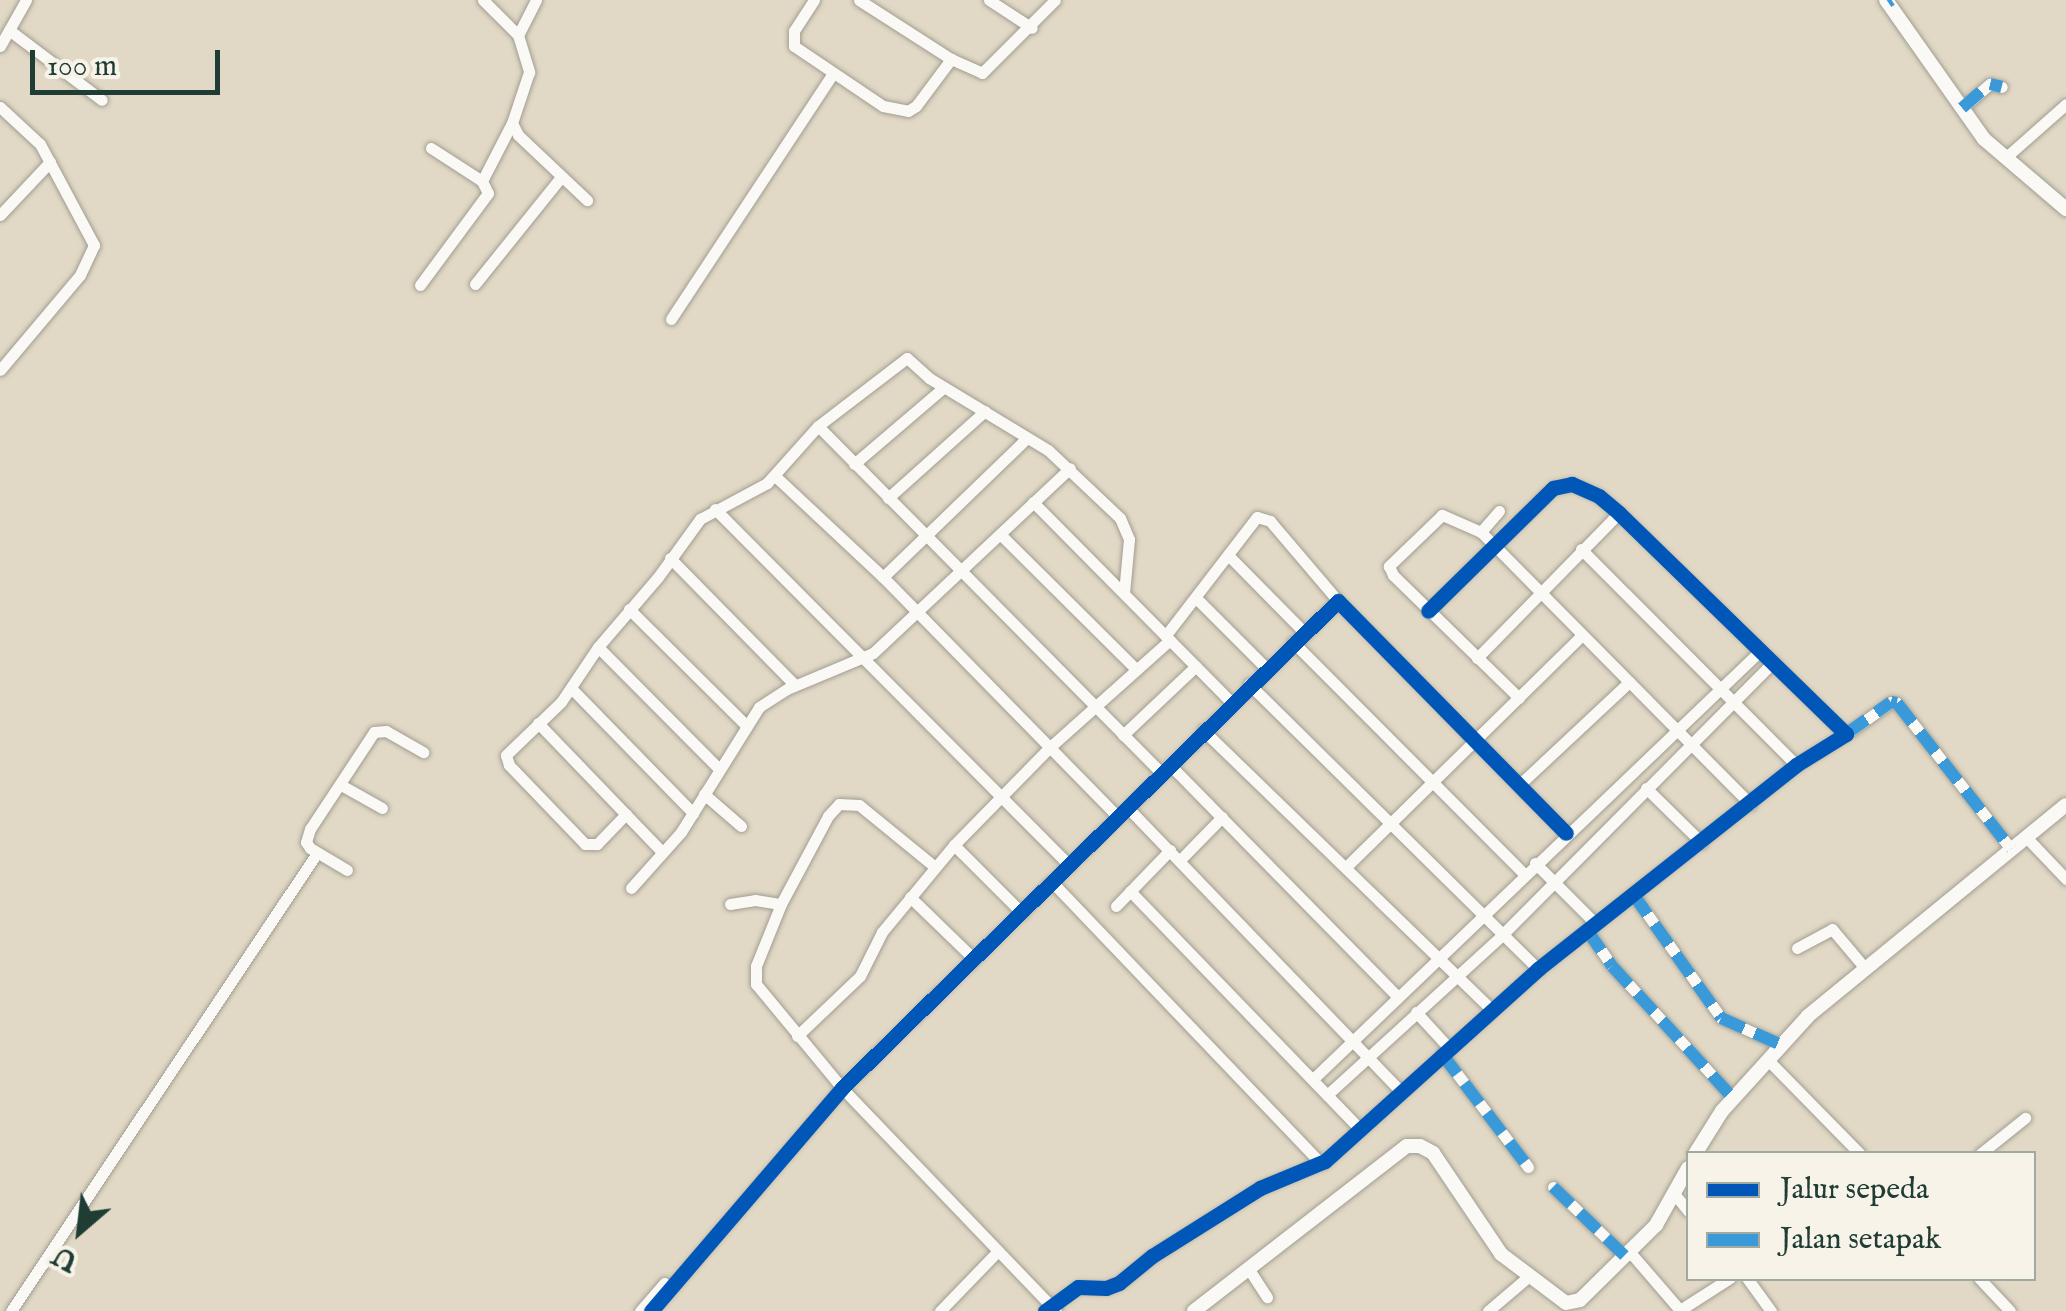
<!DOCTYPE html>
<html>
<head>
<meta charset="utf-8">
<style>
  body { margin:0 }
  #map { position:relative; width:2066px; height:1311px; overflow:hidden; background:#e1d8c5; font-family:"IM FELL English",serif }
  div>[style] { position:absolute }
  [style*='--x'] { left:calc(var(--x)*1px); top:calc(var(--y)*1px); width:calc(var(--w)*1px); rotate:calc(var(--a)*1deg) }
  .roads { filter:drop-shadow(0 0 2px #a09e92) drop-shadow(0 0 2px #a09e92) }
  .minor>* { height:11px; margin:-5.5px; padding:0 5.5px; transform-origin:5.5px; border-radius:5.5px; background:#faf9f6 }
  .tertiary>* { height:14px; margin:-7px; padding:0 7px; transform-origin:7px; border-radius:7px; background:#faf9f6 }
  .quiet>* { height:12px; margin-top:-6px; transform-origin:0; background:repeating-linear-gradient(90deg,#3a99d8 0 25px,transparent 0 37px) }
  .cycleway>* { height:15px; margin:-7.5px; padding:0 7.5px; transform-origin:7.5px; border-radius:7.5px; background:#0057b8 }
  span { translate:-50% -50%; white-space:nowrap; text-align:center; line-height:1.15; -webkit-text-stroke:10px #f7f3e8; paint-order:stroke }
  .legend { position:absolute; left:1686px; top:1151px; width:350px; height:130px; box-sizing:border-box; background:#f7f3e8; border:2px solid #a1aaa0; margin:0; padding:12px 18px; list-style:none; font-size:30px; color:#1f3d34 }
  .legend li { display:flex; align-items:center; gap:20px; height:50px }
  .legend b { width:50px; border:2px solid #a1aaa0 }
  .north { position:absolute; left:30px; top:1181px; width:100px; height:100px; -webkit-text-stroke:8px #f7f3e8; paint-order:stroke; rotate:208deg; font-size:28px; font-weight:700; line-height:40px; text-align:center; color:#1f3d34 }
  .north::after { content:''; display:block; margin:auto; width:35px; height:45px; background:#1f3d34; clip-path:polygon(50% 0,100% 100%,50% 72%,0 100%) }
  .scale { position:absolute; left:30px; top:50px; width:190px; height:45px; box-sizing:border-box; border:5px solid #1f3d34; border-top:0; padding-left:12px; font-size:30px; line-height:35px; white-space:nowrap; color:#1f3d34; -webkit-text-stroke:8px #f7f3e8; paint-order:stroke }
</style>
</head>
<body>
<div id="map">
  <div class="roads">
    <div class="minor">
      <div style="--x:483;--y:0;--w:49;--a:45"></div>
      <div style="--x:536;--y:0;--w:39;--a:117"></div>
      <div style="--x:518;--y:35;--w:39;--a:73"></div>
      <div style="--x:529;--y:72;--w:54;--a:108.4"></div>
      <div style="--x:512;--y:123;--w:13;--a:63"></div>
      <div style="--x:518;--y:135;--w:95;--a:43.3"></div>
      <div style="--x:814;--y:0;--w:37;--a:123"></div>
      <div style="--x:794;--y:31;--w:15;--a:90"></div>
      <div style="--x:794;--y:46;--w:107;--a:34"></div>
      <div style="--x:883;--y:106;--w:25;--a:11"></div>
      <div style="--x:908;--y:111;--w:9;--a:-32"></div>
      <div style="--x:916;--y:106;--w:59;--a:-53.3"></div>
      <div style="--x:859;--y:0;--w:109;--a:32.7"></div>
      <div style="--x:951;--y:59;--w:34;--a:24"></div>
      <div style="--x:982;--y:73;--w:103;--a:-45"></div>
      <div style="--x:989;--y:0;--w:51;--a:33.1"></div>
      <div style="--x:9;--y:30;--w:116;--a:37"></div>
      <div style="--x:0;--y:46;--w:53;--a:-60.5"></div>
      <div style="--x:0;--y:107;--w:54;--a:42.8"></div>
      <div style="--x:40;--y:144;--w:115;--a:61.9"></div>
      <div style="--x:94;--y:245;--w:33;--a:115"></div>
      <div style="--x:80;--y:275;--w:124;--a:130.1"></div>
      <div style="--x:1962;--y:108;--w:37;--a:-41"></div>
      <div style="--x:1990;--y:84;--w:12;--a:14"></div>
      <div style="--x:431;--y:148;--w:61;--a:32.9"></div>
      <div style="--x:2005;--y:158;--w:81;--a:-41.5"></div>
      <div style="--x:0;--y:215;--w:73;--a:-46.7"></div>
      <div style="--x:475;--y:284;--w:137;--a:-51.2"></div>
      <div style="--x:420;--y:285;--w:114;--a:-53.5"></div>
      <div style="--x:488;--y:193;--w:13;--a:-117"></div>
      <div style="--x:482;--y:181;--w:65;--a:-62.7"></div>
      <div style="--x:671;--y:319;--w:292;--a:-56.6"></div>
      <div style="--x:818;--y:426;--w:112;--a:-37.4"></div>
      <div style="--x:907;--y:358;--w:30;--a:42"></div>
      <div style="--x:929;--y:378;--w:139;--a:31.2"></div>
      <div style="--x:1048;--y:450;--w:99;--a:43.4"></div>
      <div style="--x:1120;--y:518;--w:23;--a:67"></div>
      <div style="--x:1129;--y:539;--w:54;--a:95.3"></div>
      <div style="--x:854;--y:464;--w:118;--a:-40.5"></div>
      <div style="--x:775;--y:476;--w:148;--a:43.1"></div>
      <div style="--x:883;--y:577;--w:336;--a:45.6"></div>
      <div style="--x:888;--y:498;--w:130;--a:-41.9"></div>
      <div style="--x:1033;--y:502;--w:281;--a:45.3"></div>
      <div style="--x:715;--y:509;--w:503;--a:45.16"></div>
      <div style="--x:1499;--y:511;--w:28;--a:131"></div>
      <div style="--x:1481;--y:532;--w:43;--a:-156.4"></div>
      <div style="--x:1442;--y:515;--w:74;--a:136.1"></div>
      <div style="--x:1389;--y:566;--w:10;--a:66"></div>
      <div style="--x:1393;--y:575;--w:176;--a:44.3"></div>
      <div style="--x:1481;--y:532;--w:383;--a:45.3"></div>
      <div style="--x:1000;--y:534;--w:192;--a:44.8"></div>
      <div style="--x:1581;--y:549;--w:305;--a:45.1"></div>
      <div style="--x:1228;--y:555;--w:108;--a:45.4"></div>
      <div style="--x:670;--y:558;--w:178;--a:45.5"></div>
      <div style="--x:883;--y:577;--w:200;--a:-44"></div>
      <div style="--x:1196;--y:598;--w:99;--a:45"></div>
      <div style="--x:629;--y:609;--w:165;--a:44.8"></div>
      <div style="--x:1166;--y:635;--w:149;--a:-52.4"></div>
      <div style="--x:1257;--y:517;--w:14;--a:17"></div>
      <div style="--x:1270;--y:521;--w:105;--a:49.6"></div>
      <div style="--x:1293;--y:642;--w:327;--a:45.1"></div>
      <div style="--x:598;--y:647;--w:170;--a:45.2"></div>
      <div style="--x:1477;--y:658;--w:203;--a:-45.6"></div>
      <div style="--x:1249;--y:684;--w:406;--a:44.6"></div>
      <div style="--x:571;--y:688;--w:175;--a:45.7"></div>
      <div style="--x:538;--y:723;--w:179;--a:46.1"></div>
      <div style="--x:1203;--y:730;--w:402;--a:44.1"></div>
      <div style="--x:1846;--y:734;--w:55;--a:-35.4"></div>
      <div style="--x:1891;--y:702;--w:6;--a:9"></div>
      <div style="--x:1897;--y:703;--w:185;--a:52"></div>
      <div style="--x:1123;--y:735;--w:100;--a:-43.4"></div>
      <div style="--x:1170;--y:765;--w:325;--a:45.5"></div>
      <div style="--x:341;--y:785;--w:47;--a:29.3"></div>
      <div style="--x:1519;--y:785;--w:151;--a:-43.1"></div>
      <div style="--x:1646;--y:788;--w:78;--a:44.5"></div>
      <div style="--x:704;--y:794;--w:49;--a:40.9"></div>
      <div style="--x:1128;--y:808;--w:394;--a:46.1"></div>
      <div style="--x:626;--y:814;--w:42;--a:134"></div>
      <div style="--x:597;--y:844;--w:12;--a:180"></div>
      <div style="--x:585;--y:844;--w:110;--a:-133.9"></div>
      <div style="--x:509;--y:765;--w:10;--a:-107"></div>
      <div style="--x:506;--y:755;--w:76;--a:-43.9"></div>
      <div style="--x:561;--y:702;--w:66;--a:-56.1"></div>
      <div style="--x:598;--y:647;--w:92;--a:-49.4"></div>
      <div style="--x:658;--y:577;--w:72;--a:-54.1"></div>
      <div style="--x:700;--y:519;--w:76;--a:-28.2"></div>
      <div style="--x:767;--y:483;--w:76;--a:-48.2"></div>
      <div style="--x:818;--y:426;--w:488;--a:45.3"></div>
      <div style="--x:2026;--y:837;--w:58;--a:46.4"></div>
      <div style="--x:954;--y:845;--w:96;--a:45"></div>
      <div style="--x:1180;--y:860;--w:60;--a:-45.7"></div>
      <div style="--x:1535;--y:863;--w:85;--a:45"></div>
      <div style="--x:1347;--y:866;--w:328;--a:-44.5"></div>
      <div style="--x:935;--y:867;--w:98;--a:-140.8"></div>
      <div style="--x:859;--y:805;--w:20;--a:-177"></div>
      <div style="--x:839;--y:804;--w:16;--a:133"></div>
      <div style="--x:828;--y:816;--w:100;--a:118.1"></div>
      <div style="--x:781;--y:904;--w:67;--a:112"></div>
      <div style="--x:756;--y:966;--w:18;--a:90"></div>
      <div style="--x:756;--y:984;--w:135;--a:50.4"></div>
      <div style="--x:842;--y:1088;--w:309;--a:46.2"></div>
      <div style="--x:347;--y:870;--w:43;--a:-149.3"></div>
      <div style="--x:310;--y:848;--w:7;--a:-124"></div>
      <div style="--x:306;--y:842;--w:14;--a:-73"></div>
      <div style="--x:310;--y:829;--w:116;--a:-56.6"></div>
      <div style="--x:374;--y:732;--w:12;--a:-5"></div>
      <div style="--x:386;--y:731;--w:43;--a:29.6"></div>
      <div style="--x:1053;--y:883;--w:388;--a:46.3"></div>
      <div style="--x:631;--y:888;--w:75;--a:-48.2"></div>
      <div style="--x:681;--y:832;--w:147;--a:-58"></div>
      <div style="--x:759;--y:707;--w:33;--a:-33"></div>
      <div style="--x:787;--y:689;--w:93;--a:-22.7"></div>
      <div style="--x:873;--y:653;--w:270;--a:-43.2"></div>
      <div style="--x:1130;--y:891;--w:330;--a:46"></div>
      <div style="--x:1633;--y:894;--w:152;--a:54.6"></div>
      <div style="--x:1721;--y:1018;--w:66;--a:24.2"></div>
      <div style="--x:910;--y:897;--w:86;--a:44.1"></div>
      <div style="--x:730;--y:904;--w:25;--a:-9"></div>
      <div style="--x:755;--y:900;--w:26;--a:9"></div>
      <div style="--x:1116;--y:906;--w:78;--a:-46"></div>
      <div style="--x:1587;--y:930;--w:44;--a:55.2"></div>
      <div style="--x:1612;--y:966;--w:179;--a:47.5"></div>
      <div style="--x:1797;--y:948;--w:40;--a:-28"></div>
      <div style="--x:1832;--y:929;--w:51;--a:49.8"></div>
      <div style="--x:1416;--y:1012;--w:49;--a:47.5"></div>
      <div style="--x:797;--y:1036;--w:87;--a:-43.6"></div>
      <div style="--x:860;--y:976;--w:49;--a:-63.4"></div>
      <div style="--x:882;--y:932;--w:113;--a:-50.4"></div>
      <div style="--x:954;--y:845;--w:136;--a:-45.6"></div>
      <div style="--x:1049;--y:748;--w:162;--a:-41.8"></div>
      <div style="--x:1442;--y:1054;--w:142;--a:52.7"></div>
      <div style="--x:1767;--y:1059;--w:133;--a:45.6"></div>
      <div style="--x:1313;--y:1079;--w:619;--a:-43.76"></div>
      <div style="--x:1327;--y:1095;--w:237;--a:-42.4"></div>
      <div style="--x:1502;--y:935;--w:385;--a:-45.2"></div>
      <div style="--x:1980;--y:1154;--w:58;--a:-38.7"></div>
      <div style="--x:1553;--y:1187;--w:100;--a:43.8"></div>
      <div style="--x:1676;--y:1196;--w:19;--a:51"></div>
      <div style="--x:1629;--y:1251;--w:78;--a:49.2"></div>
      <div style="--x:1680;--y:1310;--w:59;--a:-32.6"></div>
      <div style="--x:1248;--y:1268;--w:35;--a:57"></div>
      <div style="--x:1747;--y:1278;--w:41;--a:54"></div>
      <div style="--x:1979;--y:1278;--w:45;--a:46.8"></div>
      <div style="--x:11;--y:1311;--w:551;--a:-56.25"></div>
      <div style="--x:640;--y:1311;--w:37;--a:-49"></div>
      <div style="--x:651;--y:1311;--w:294;--a:-49.4"></div>
      <div style="--x:842;--y:1088;--w:695;--a:-44.48"></div>
      <div style="--x:1338;--y:601;--w:325;--a:45.5"></div>
      <div style="--x:940;--y:1311;--w:82;--a:-46"></div>
      <div style="--x:1045;--y:1311;--w:41;--a:-36"></div>
      <div style="--x:1078;--y:1287;--w:28;--a:2"></div>
      <div style="--x:1106;--y:1288;--w:14;--a:-21"></div>
      <div style="--x:1119;--y:1283;--w:43;--a:-39.3"></div>
      <div style="--x:1152;--y:1256;--w:128;--a:-32.2"></div>
      <div style="--x:1260;--y:1188;--w:70;--a:-22.6"></div>
      <div style="--x:1325;--y:1161;--w:287;--a:-42"></div>
      <div style="--x:1538;--y:969;--w:329;--a:-38.3"></div>
      <div style="--x:1796;--y:765;--w:59;--a:-31.8"></div>
      <div style="--x:1846;--y:734;--w:317;--a:-135.8"></div>
      <div style="--x:1619;--y:513;--w:26;--a:-140"></div>
      <div style="--x:1599;--y:496;--w:30;--a:-156"></div>
      <div style="--x:1572;--y:484;--w:19;--a:168"></div>
      <div style="--x:1553;--y:488;--w:175;--a:135.5"></div>
      <div style="--x:1488;--y:1311;--w:52;--a:-40.4"></div>
    </div>
    <div class="tertiary">
      <div style="--x:1886;--y:0;--w:170;--a:54.8"></div>
      <div style="--x:1984;--y:139;--w:108;--a:40.5"></div>
      <div style="--x:1695;--y:1154;--w:51;--a:-57.9"></div>
      <div style="--x:1722;--y:1111;--w:128;--a:-47.8"></div>
      <div style="--x:1808;--y:1016;--w:333;--a:-39.3"></div>
      <div style="--x:1194;--y:1311;--w:269;--a:-37.8"></div>
      <div style="--x:1407;--y:1146;--w:13;--a:0"></div>
      <div style="--x:1420;--y:1146;--w:15;--a:28"></div>
      <div style="--x:1433;--y:1153;--w:122;--a:56"></div>
      <div style="--x:1501;--y:1254;--w:81;--a:37"></div>
      <div style="--x:1566;--y:1303;--w:14;--a:-12"></div>
      <div style="--x:1580;--y:1300;--w:107;--a:-44.6"></div>
      <div style="--x:1656;--y:1225;--w:65;--a:-60.7"></div>
    </div>
  </div>
  <div class="quiet">
    <div style="--x:1888;--y:2;--w:4;--a:-34"></div>
    <div style="--x:1962;--y:108;--w:37;--a:-41"></div>
    <div style="--x:1990;--y:84;--w:12;--a:14"></div>
    <div style="--x:1846;--y:734;--w:55;--a:-35.4"></div>
    <div style="--x:1891;--y:702;--w:6;--a:9"></div>
    <div style="--x:1897;--y:703;--w:185;--a:52"></div>
    <div style="--x:1633;--y:894;--w:152;--a:54.6"></div>
    <div style="--x:1721;--y:1018;--w:66;--a:24.2"></div>
    <div style="--x:1587;--y:930;--w:44;--a:55.2"></div>
    <div style="--x:1612;--y:966;--w:179;--a:47.5"></div>
    <div style="--x:1442;--y:1054;--w:142;--a:52.7"></div>
    <div style="--x:1553;--y:1187;--w:100;--a:43.8"></div>
  </div>
  <div class="cycleway">
    <div style="--x:651;--y:1311;--w:294;--a:-49.4"></div>
    <div style="--x:842;--y:1088;--w:695;--a:-44.48"></div>
    <div style="--x:1338;--y:601;--w:325;--a:45.5"></div>
    <div style="--x:1045;--y:1311;--w:41;--a:-36"></div>
    <div style="--x:1078;--y:1287;--w:28;--a:2"></div>
    <div style="--x:1106;--y:1288;--w:14;--a:-21"></div>
    <div style="--x:1119;--y:1283;--w:43;--a:-39.3"></div>
    <div style="--x:1152;--y:1256;--w:128;--a:-32.2"></div>
    <div style="--x:1260;--y:1188;--w:70;--a:-22.6"></div>
    <div style="--x:1325;--y:1161;--w:287;--a:-42"></div>
    <div style="--x:1538;--y:969;--w:329;--a:-38.3"></div>
    <div style="--x:1796;--y:765;--w:59;--a:-31.8"></div>
    <div style="--x:1846;--y:734;--w:317;--a:-135.8"></div>
    <div style="--x:1619;--y:513;--w:26;--a:-140"></div>
    <div style="--x:1599;--y:496;--w:30;--a:-156"></div>
    <div style="--x:1572;--y:484;--w:19;--a:168"></div>
    <div style="--x:1553;--y:488;--w:175;--a:135.5"></div>
  </div>
  <ul class="legend">
  <li><b style="height:12px;background:#0057b8"></b>Jalur sepeda</li>
  <li><b style="height:12px;background:#3a99d8"></b>Jalan setapak</li>
  </ul>
  <div class="north">U</div>
  <div class="scale">100 m</div>
</div>
</body>
</html>
